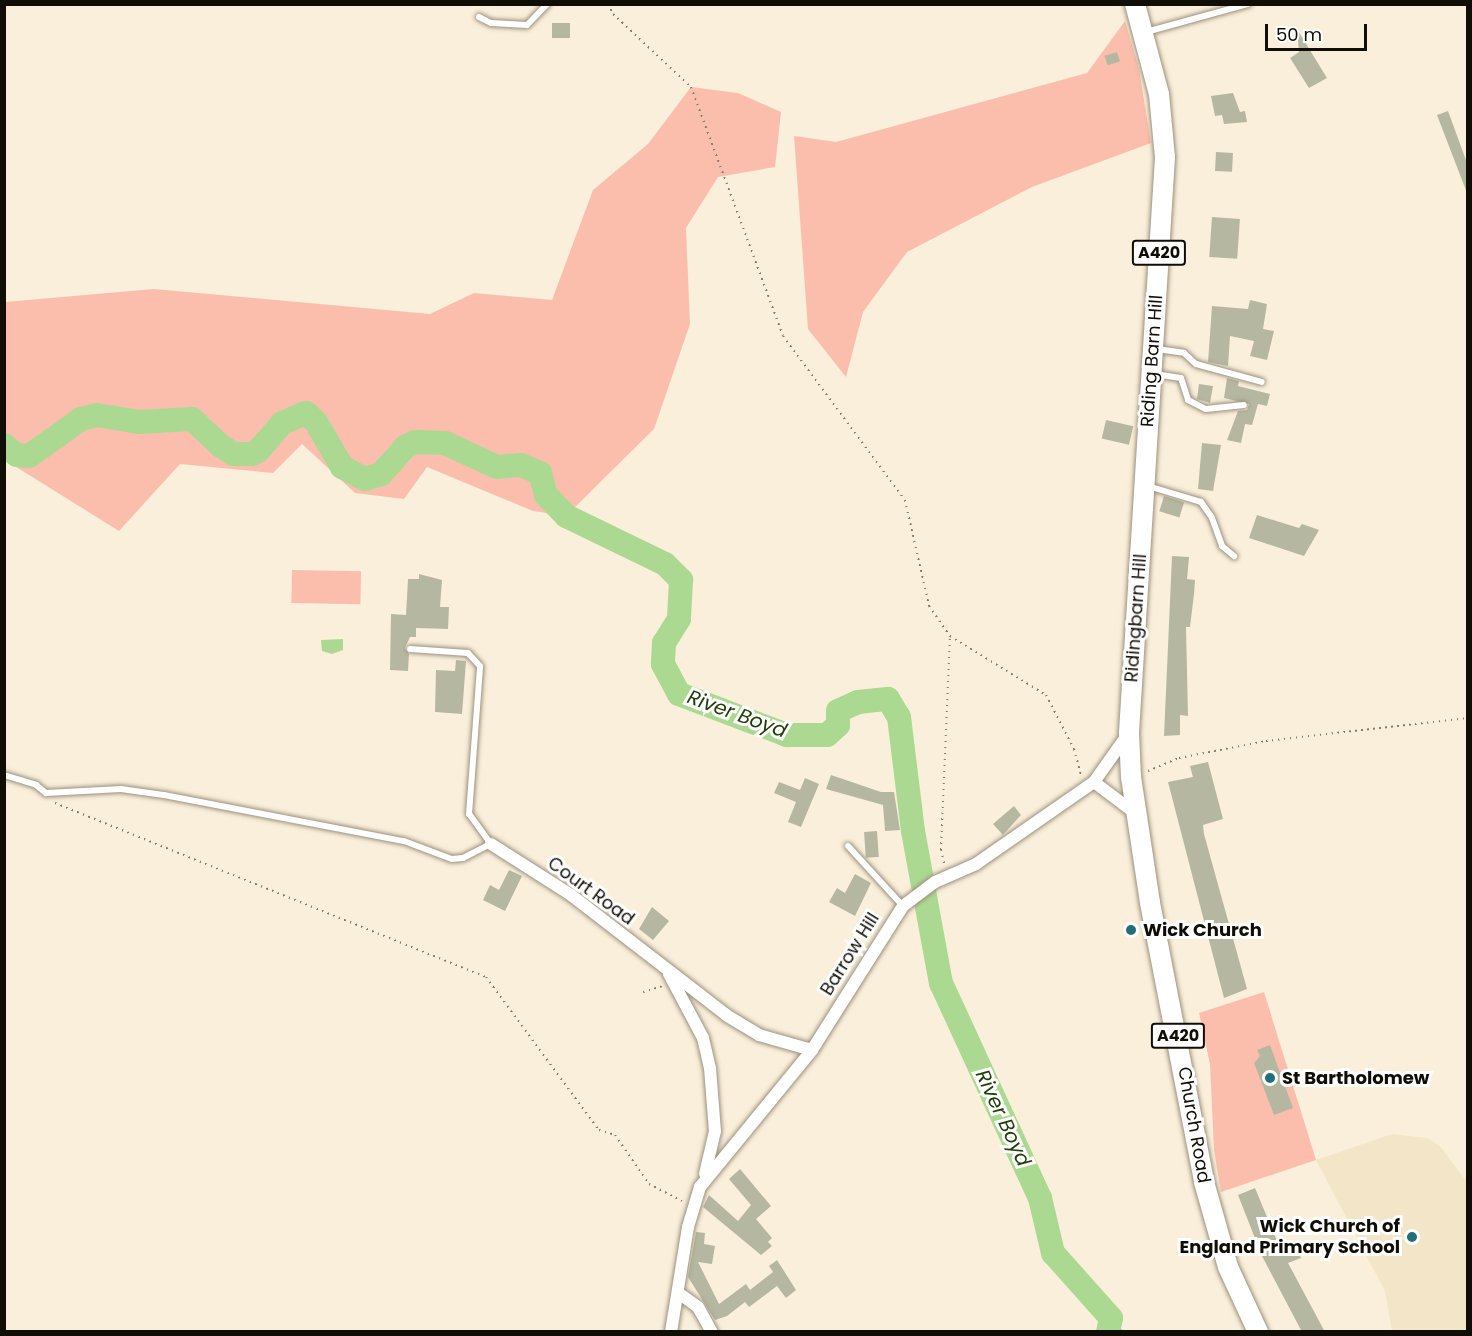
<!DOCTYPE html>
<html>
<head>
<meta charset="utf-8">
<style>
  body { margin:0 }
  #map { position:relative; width:1472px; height:1336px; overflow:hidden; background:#faefda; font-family:Poppins,sans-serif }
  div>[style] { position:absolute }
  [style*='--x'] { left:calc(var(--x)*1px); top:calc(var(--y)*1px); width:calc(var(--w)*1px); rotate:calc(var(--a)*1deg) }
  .built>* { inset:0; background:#f3e5c8 }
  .green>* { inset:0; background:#fbbead; transform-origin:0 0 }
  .water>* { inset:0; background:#acd991 }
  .stream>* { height:4px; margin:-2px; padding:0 2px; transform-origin:2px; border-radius:2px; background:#acd991 }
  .river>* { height:24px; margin:-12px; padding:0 12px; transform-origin:12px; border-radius:12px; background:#acd991 }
  .building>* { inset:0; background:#b6b7a1; transform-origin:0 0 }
  .path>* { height:2px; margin-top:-1px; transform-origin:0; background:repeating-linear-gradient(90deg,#827b6e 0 1.5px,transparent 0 6px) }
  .roads { filter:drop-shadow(0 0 2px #9b917e) drop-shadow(0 0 2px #9b917e) }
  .service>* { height:6px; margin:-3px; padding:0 3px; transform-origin:3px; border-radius:3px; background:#fff }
  .minor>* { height:12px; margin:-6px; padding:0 6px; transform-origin:6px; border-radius:6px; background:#fff }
  .primary>* { height:20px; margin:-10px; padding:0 10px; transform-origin:10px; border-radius:10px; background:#fff }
  .dots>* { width:16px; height:16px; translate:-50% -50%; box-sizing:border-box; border:3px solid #fff; border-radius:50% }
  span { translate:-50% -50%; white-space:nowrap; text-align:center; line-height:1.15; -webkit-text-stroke:6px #fff; paint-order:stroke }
  .shield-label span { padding:2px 4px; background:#fff; border:2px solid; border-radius:4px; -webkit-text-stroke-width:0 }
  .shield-label { font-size:16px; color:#100d06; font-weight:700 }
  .street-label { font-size:18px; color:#100d06 }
  .poi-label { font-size:18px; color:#100d06; font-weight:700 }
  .left { translate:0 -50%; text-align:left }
  .right { translate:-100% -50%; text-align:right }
  .water-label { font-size:20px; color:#213d0a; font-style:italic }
  .frame { position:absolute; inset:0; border:6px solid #100d06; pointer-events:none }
  .scale { position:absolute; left:1265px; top:24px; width:102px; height:27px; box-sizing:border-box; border:3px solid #100d06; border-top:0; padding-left:8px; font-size:18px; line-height:21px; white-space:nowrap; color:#100d06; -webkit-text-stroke:4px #fff; paint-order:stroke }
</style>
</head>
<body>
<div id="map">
  <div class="built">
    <div style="clip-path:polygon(1392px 1134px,1427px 1138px,1439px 1145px,1467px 1182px,1467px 1331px,1392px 1331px,1385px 1291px,1316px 1160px)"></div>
  </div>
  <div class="green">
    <div style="clip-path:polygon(1125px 21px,1139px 69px,1151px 143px,1032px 187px,907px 252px,863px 312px,846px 377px,808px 329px,794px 136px,836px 142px,1087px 73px)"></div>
    <div style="clip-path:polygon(691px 87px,738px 93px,781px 112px,775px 167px,718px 177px,686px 228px,690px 324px,654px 429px,566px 516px,533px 511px,427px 467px,404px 499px,355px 493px,302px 444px,273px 473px,180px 464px,119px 531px,5px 460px,5px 302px,154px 289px,430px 314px,474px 293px,552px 300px,593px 190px,648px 144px)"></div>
    <div style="left:292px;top:570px;width:69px;height:33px;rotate:1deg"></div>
    <div style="clip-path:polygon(1264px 992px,1316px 1160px,1221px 1192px,1214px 1150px,1210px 1064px,1199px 1013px)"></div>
  </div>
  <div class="water">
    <div style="clip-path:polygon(343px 639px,343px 650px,332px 654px,322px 651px,321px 640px)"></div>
  </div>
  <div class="stream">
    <div style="--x:1111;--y:1318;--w:17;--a:54"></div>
  </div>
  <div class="river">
    <div style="--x:4;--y:445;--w:16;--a:38"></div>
    <div style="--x:17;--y:455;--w:12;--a:5"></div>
    <div style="--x:29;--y:456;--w:64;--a:-35.4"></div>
    <div style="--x:81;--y:419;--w:16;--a:-14"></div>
    <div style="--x:97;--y:415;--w:43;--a:9.5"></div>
    <div style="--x:139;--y:422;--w:53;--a:-3.2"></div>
    <div style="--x:192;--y:419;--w:40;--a:43"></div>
    <div style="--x:221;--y:446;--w:15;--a:32"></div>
    <div style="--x:234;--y:454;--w:18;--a:0"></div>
    <div style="--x:252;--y:454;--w:7;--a:-27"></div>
    <div style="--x:258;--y:451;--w:37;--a:-49"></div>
    <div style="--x:282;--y:423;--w:26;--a:-23"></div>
    <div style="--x:306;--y:413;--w:13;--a:42"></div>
    <div style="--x:316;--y:422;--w:52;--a:60"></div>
    <div style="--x:342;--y:467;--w:26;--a:28"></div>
    <div style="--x:365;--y:479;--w:17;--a:-17"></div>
    <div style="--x:381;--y:474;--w:36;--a:-48"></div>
    <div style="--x:405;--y:447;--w:11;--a:-27"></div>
    <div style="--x:415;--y:442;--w:30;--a:2"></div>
    <div style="--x:445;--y:443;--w:57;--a:24.8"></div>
    <div style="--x:497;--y:467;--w:24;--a:-5"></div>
    <div style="--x:521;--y:465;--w:21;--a:23"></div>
    <div style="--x:540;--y:473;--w:23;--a:75"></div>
    <div style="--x:546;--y:495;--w:29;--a:46"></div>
    <div style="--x:566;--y:516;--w:110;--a:25.9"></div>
    <div style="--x:665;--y:564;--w:23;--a:45"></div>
    <div style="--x:681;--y:580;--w:39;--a:93"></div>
    <div style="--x:679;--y:619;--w:28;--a:122"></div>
    <div style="--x:664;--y:643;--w:21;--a:93"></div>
    <div style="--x:663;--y:664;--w:34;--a:62"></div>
    <div style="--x:679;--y:694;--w:116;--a:20.8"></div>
    <div style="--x:787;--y:735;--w:40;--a:0"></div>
    <div style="--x:827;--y:735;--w:15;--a:-42"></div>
    <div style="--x:838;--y:725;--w:14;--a:-90"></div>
    <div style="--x:838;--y:711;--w:22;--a:-24"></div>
    <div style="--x:858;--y:702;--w:30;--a:-6"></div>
    <div style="--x:888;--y:699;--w:21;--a:59"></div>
    <div style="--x:899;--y:717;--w:115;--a:83"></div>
    <div style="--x:913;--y:831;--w:155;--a:79.6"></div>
    <div style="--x:941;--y:983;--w:237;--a:65.3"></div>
    <div style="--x:1040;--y:1198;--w:57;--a:76.7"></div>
    <div style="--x:1053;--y:1253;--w:87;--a:48.3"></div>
    <div style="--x:1111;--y:1318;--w:14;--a:102"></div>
  </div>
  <div class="building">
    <div style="left:570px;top:23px;width:15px;height:18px;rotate:90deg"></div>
    <div style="clip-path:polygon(1297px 29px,1327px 78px,1309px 88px,1290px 58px,1299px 52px)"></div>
    <div style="left:1117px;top:52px;width:10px;height:13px;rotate:73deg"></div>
    <div style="clip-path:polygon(1233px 93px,1240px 112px,1245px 111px,1247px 122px,1224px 124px,1222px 115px,1215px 116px,1211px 96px)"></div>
    <div style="clip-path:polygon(1448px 111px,1467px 163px,1467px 193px,1437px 115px)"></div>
    <div style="left:1216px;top:152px;width:17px;height:19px;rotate:3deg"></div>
    <div style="left:1212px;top:217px;width:28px;height:40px;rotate:4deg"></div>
    <div style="clip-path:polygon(1250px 300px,1267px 304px,1263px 329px,1274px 331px,1267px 360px,1250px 356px,1254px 341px,1230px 336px,1228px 366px,1208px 362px,1212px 306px,1248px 309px)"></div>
    <div style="clip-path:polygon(1227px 378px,1239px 381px,1238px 386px,1270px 394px,1267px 406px,1258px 404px,1252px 425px,1245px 424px,1241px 443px,1227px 440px,1238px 411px,1247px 410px,1249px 404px,1224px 398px)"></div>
    <div style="clip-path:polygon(1199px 384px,1213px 386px,1210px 403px,1197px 399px)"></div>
    <div style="left:1106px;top:420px;width:28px;height:19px;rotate:13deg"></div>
    <div style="clip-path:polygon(1202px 443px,1221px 445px,1213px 491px,1198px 489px)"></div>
    <div style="left:1164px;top:496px;width:21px;height:16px;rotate:17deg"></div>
    <div style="clip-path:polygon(1257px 515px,1299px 528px,1302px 524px,1319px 530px,1304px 556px,1249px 538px)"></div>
    <div style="clip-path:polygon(1172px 556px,1189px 557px,1187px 579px,1195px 580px,1194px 594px,1190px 627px,1186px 627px,1188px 716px,1180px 715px,1180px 735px,1164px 736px)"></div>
    <div style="clip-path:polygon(419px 574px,442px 580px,440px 607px,449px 607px,448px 629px,416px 628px,416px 637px,410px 637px,405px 648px,409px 654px,408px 671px,390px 670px,391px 614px,406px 615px,408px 579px,419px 579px)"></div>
    <div style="clip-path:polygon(456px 660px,466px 661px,462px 714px,435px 712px,436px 670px,455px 671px)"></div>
    <div style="clip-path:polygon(1208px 762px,1223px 819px,1203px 825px,1204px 834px,1247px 989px,1224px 998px,1168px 782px,1193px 777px,1190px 766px)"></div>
    <div style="clip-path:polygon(831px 775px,881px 792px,894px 792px,900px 830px,885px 831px,883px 805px,826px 789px)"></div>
    <div style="clip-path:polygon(805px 778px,819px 784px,801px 827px,788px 822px,796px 802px,774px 793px,779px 782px,800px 790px)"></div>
    <div style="clip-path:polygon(1014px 806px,1021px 815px,1003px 835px,993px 824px)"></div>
    <div style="left:877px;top:831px;width:26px;height:13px;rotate:86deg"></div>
    <div style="clip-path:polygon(509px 870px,522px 876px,505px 911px,483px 900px,490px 885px,499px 890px)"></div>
    <div style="clip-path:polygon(855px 874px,871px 883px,855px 916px,829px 902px,837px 888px,845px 893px)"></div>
    <div style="clip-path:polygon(652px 907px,669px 921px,653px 940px,639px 929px)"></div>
    <div style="clip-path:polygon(1270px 1045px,1293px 1108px,1274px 1115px,1254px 1063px,1260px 1056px,1257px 1050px)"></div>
    <div style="clip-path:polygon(740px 1169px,771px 1206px,756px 1219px,772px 1238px,768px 1242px,772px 1246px,761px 1255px,703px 1207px,709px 1195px,738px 1221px,751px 1205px,729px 1179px)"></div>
    <div style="clip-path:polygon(1255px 1188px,1282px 1253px,1296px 1247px,1301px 1258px,1288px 1263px,1325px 1332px,1302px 1332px,1262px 1256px,1238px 1195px)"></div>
    <div style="clip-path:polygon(696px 1232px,705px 1233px,704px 1244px,715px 1246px,712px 1264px,698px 1262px,719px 1304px,746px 1284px,750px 1290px,773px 1272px,769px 1266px,777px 1260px,796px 1290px,786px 1298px,777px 1286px,749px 1307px,745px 1302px,727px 1316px,715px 1320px,688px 1277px)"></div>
  </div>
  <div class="path">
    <div style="--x:608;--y:4;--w:11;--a:63"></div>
    <div style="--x:613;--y:14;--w:107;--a:43.1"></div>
    <div style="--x:691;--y:87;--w:265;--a:69.7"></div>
    <div style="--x:783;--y:336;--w:204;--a:53.4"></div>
    <div style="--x:905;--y:500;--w:109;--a:77.2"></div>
    <div style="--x:929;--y:606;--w:37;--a:55"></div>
    <div style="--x:950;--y:636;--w:113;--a:31.6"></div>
    <div style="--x:1046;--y:695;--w:61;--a:62.6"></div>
    <div style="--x:1074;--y:749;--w:27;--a:75"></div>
    <div style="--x:1148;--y:771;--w:34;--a:-23"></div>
    <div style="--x:1179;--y:758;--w:89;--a:-11.1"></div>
    <div style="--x:1266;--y:741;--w:203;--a:-6.5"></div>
    <div style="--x:55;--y:803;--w:465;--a:22"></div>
    <div style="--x:486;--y:977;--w:190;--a:53.6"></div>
    <div style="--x:599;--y:1130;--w:17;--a:17"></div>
    <div style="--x:615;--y:1135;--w:60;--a:55.2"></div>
    <div style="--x:649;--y:1184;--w:37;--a:27"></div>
    <div style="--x:944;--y:863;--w:13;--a:-103"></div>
    <div style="--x:941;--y:850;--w:214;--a:-87.6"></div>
    <div style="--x:643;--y:992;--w:21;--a:-17"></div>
  </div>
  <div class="roads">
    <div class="service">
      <div style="--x:479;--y:17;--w:13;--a:27"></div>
      <div style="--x:491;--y:23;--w:36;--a:3"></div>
      <div style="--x:527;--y:25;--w:29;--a:-46"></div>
      <div style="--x:1146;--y:32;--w:106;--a:-15.4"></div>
      <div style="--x:1157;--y:349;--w:27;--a:8"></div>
      <div style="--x:1184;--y:353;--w:16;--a:43"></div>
      <div style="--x:1196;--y:364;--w:68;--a:15.3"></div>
      <div style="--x:1155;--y:374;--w:26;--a:9"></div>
      <div style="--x:1181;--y:378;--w:23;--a:72"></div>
      <div style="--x:1188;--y:400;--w:20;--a:27"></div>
      <div style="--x:1206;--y:409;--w:38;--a:-6"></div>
      <div style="--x:1148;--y:486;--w:55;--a:16.8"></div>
      <div style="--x:1201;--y:502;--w:19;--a:55"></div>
      <div style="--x:1212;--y:518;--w:30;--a:70"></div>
      <div style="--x:1222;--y:546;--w:16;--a:40"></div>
      <div style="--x:4;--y:775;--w:34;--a:17"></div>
      <div style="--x:36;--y:785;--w:13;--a:39"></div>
      <div style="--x:46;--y:793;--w:75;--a:-3.1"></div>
      <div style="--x:121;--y:789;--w:43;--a:7.9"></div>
      <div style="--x:164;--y:795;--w:244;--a:10.9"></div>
      <div style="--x:404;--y:841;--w:51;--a:20.6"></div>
      <div style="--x:452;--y:859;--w:11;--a:-5"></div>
      <div style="--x:463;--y:858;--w:31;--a:-27"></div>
      <div style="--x:491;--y:844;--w:37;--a:-126"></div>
      <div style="--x:469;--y:814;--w:148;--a:-85.7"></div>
      <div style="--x:480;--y:666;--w:18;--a:-133"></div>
      <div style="--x:468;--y:653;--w:58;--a:-176.1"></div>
      <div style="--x:848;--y:846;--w:81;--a:47.5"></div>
    </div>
    <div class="minor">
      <div style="--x:1128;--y:734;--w:59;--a:125.3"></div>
      <div style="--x:1094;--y:782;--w:51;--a:37.1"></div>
      <div style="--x:491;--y:844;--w:95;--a:32.5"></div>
      <div style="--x:571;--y:895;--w:196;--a:37.7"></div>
      <div style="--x:726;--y:1015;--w:39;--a:31"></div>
      <div style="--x:759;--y:1035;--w:55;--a:15.8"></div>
      <div style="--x:669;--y:974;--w:72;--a:62"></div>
      <div style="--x:703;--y:1038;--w:31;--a:77"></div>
      <div style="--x:710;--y:1068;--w:63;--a:85.5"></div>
      <div style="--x:715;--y:1131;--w:44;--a:103.1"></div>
      <div style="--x:680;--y:1294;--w:22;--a:36"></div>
      <div style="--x:698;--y:1307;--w:29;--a:61"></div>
      <div style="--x:671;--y:1332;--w:106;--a:-80.8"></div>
      <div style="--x:688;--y:1227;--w:42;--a:-73.3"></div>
      <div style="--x:700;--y:1187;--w:177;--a:-50.7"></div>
      <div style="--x:812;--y:1050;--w:170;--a:-57.7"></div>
      <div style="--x:903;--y:906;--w:40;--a:-37"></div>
      <div style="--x:935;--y:882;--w:45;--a:-23.7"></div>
      <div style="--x:976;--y:864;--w:144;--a:-34.8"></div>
    </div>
    <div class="primary">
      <div style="--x:1135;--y:4;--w:93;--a:75.1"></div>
      <div style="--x:1159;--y:94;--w:63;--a:84.6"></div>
      <div style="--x:1165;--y:157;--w:577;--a:93.58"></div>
      <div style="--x:1129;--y:733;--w:44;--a:87.4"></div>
      <div style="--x:1131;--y:777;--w:127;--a:81.4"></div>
      <div style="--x:1150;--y:903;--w:284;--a:79"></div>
      <div style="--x:1204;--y:1182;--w:88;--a:74.2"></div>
      <div style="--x:1228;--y:1267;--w:72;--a:65.2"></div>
    </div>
  </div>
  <div class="dots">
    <div style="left:1131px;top:930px;background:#246e78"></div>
    <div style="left:1270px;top:1078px;background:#246e78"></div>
    <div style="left:1412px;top:1237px;background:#246e78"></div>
  </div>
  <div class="shield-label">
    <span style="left:1159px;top:253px">A420</span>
    <span style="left:1178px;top:1036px">A420</span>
  </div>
  <div class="street-label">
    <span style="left:1152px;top:361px;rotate:-86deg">Riding Barn Hill</span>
    <span style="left:1136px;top:618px;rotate:-86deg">Ridingbarn Hill</span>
    <span style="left:591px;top:891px;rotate:36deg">Court Road</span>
    <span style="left:850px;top:954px;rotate:-58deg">Barrow Hill</span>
    <span style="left:1194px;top:1125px;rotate:80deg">Church Road</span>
  </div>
  <div class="poi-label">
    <span class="left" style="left:1143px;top:930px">Wick Church</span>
    <span class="left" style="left:1282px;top:1078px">St Bartholomew</span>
    <span class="right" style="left:1400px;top:1237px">Wick Church of<br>England Primary School</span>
  </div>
  <div class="water-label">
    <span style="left:737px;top:714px;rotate:20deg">River Boyd</span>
    <span style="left:1003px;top:1118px;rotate:65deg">River Boyd</span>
  </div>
  <div class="frame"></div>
  <div class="scale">50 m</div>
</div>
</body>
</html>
